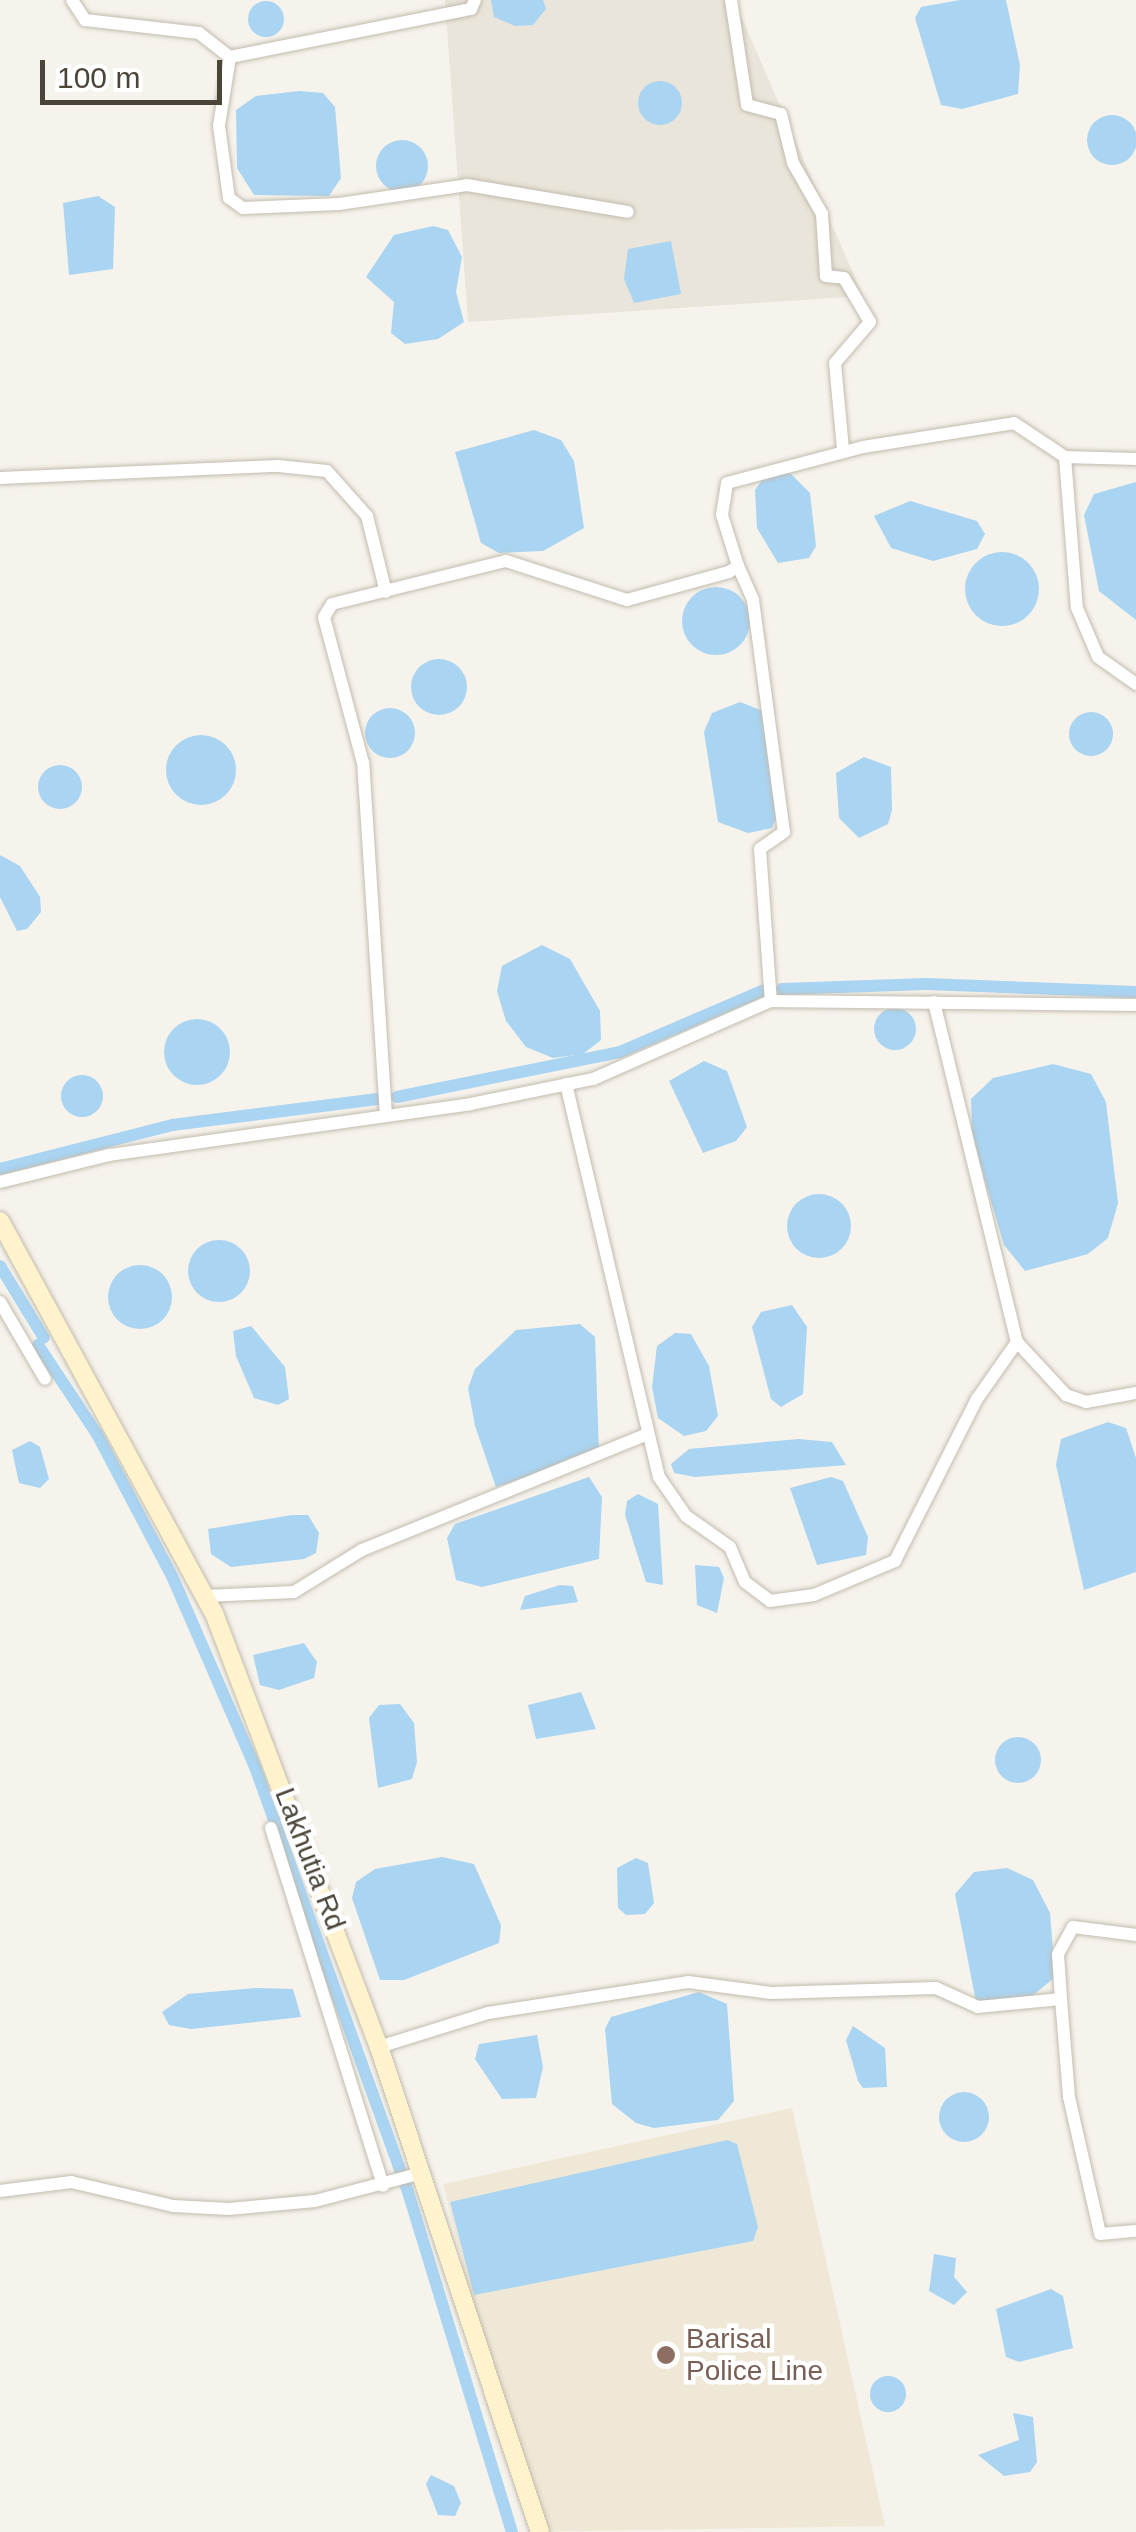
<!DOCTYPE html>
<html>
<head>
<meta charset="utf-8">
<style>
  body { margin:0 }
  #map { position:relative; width:1136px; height:2532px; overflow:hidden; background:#f6f3ec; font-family:Helvetica,sans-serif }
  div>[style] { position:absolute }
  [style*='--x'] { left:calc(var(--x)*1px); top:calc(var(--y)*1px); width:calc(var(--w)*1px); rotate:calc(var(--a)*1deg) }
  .residential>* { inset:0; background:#eae5da }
  .education>* { inset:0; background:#efe8d6 }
  .water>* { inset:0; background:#a9d4f2 }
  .round { border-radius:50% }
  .canal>* { height:12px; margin:-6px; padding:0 6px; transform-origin:6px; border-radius:6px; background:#a9d4f2 }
  .roads { filter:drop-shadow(0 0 2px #c2bbae) drop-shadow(0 0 2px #c2bbae) }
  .street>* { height:12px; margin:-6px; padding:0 6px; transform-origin:6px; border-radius:6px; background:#fff }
  .secondary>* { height:18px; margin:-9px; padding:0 9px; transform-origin:9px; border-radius:9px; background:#fff3cd }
  .dots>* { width:28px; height:28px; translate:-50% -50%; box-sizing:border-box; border:5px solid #fff; border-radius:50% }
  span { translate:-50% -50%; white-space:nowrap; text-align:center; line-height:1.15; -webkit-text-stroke:9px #fff; paint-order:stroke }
  .street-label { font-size:28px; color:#4b4439 }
  .education-label { font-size:28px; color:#785e54 }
  .left { translate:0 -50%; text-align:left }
  .scale { position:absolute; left:40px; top:60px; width:182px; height:45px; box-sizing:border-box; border:5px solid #4b4439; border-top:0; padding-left:12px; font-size:30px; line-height:35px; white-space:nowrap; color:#4b4439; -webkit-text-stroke:8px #fff; paint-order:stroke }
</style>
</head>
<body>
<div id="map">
  <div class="residential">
    <div style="clip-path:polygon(445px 0,734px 0,863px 296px,468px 322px)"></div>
  </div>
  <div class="education">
    <div style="clip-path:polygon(792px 2108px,885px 2526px,530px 2532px,443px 2184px)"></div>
  </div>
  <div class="water">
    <div style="clip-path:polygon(491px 0,543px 0,546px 9px,533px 25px,515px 26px,494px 17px)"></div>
    <div style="clip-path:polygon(960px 0,1006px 0,1020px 65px,1018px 94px,962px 109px,941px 105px,915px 18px,921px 7px)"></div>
    <div class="round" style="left:248px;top:1px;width:36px;height:36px"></div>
    <div class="round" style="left:638px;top:81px;width:44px;height:44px"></div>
    <div style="clip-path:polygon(299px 91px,323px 93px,335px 107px,341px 178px,329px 196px,254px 195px,237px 168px,236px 110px,256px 96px)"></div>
    <div class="round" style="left:1087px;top:115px;width:50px;height:50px"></div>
    <div class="round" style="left:376px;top:140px;width:52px;height:52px"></div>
    <div style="clip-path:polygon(98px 196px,115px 207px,113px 269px,69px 275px,63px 203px)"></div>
    <div style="clip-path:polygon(433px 226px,448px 230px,462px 257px,456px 292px,464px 322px,438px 339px,405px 344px,391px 333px,394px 302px,366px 277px,394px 235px)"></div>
    <div style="clip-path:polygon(671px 241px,681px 294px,634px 303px,624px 279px,628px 249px)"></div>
    <div style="clip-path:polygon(534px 430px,561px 440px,574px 461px,584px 528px,543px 551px,499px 553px,481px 543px,455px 452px)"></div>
    <div style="clip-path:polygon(787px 470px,810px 493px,816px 546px,809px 558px,778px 563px,757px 528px,755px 490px,765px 476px)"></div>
    <div style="clip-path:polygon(1136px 482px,1136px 620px,1099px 591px,1084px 515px,1094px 494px)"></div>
    <div style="clip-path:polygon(910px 501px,977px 521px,985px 534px,977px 549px,933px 561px,891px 548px,874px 516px)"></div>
    <div class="round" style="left:965px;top:552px;width:74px;height:74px"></div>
    <div class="round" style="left:682px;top:587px;width:68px;height:68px"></div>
    <div class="round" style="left:411px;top:659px;width:56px;height:56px"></div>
    <div style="clip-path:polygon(740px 702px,763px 711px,777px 817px,772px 828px,748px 833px,718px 822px,704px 732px,712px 713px)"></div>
    <div class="round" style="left:365px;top:708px;width:50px;height:50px"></div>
    <div class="round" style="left:1069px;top:712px;width:44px;height:44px"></div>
    <div class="round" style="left:166px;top:735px;width:70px;height:70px"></div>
    <div style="clip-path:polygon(864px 757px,891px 767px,892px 810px,888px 824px,859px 838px,839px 818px,836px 773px)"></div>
    <div class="round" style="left:38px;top:765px;width:44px;height:44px"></div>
    <div style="clip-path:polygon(0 855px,20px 866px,40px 897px,41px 912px,27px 929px,17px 931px,0 897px)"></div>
    <div style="clip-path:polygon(542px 945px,570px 959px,600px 1011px,601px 1040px,583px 1054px,553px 1058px,526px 1047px,506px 1021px,497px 991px,502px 966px)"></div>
    <div class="round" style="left:874px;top:1008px;width:42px;height:42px"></div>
    <div class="round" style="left:164px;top:1019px;width:66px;height:66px"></div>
    <div style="clip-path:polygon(704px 1061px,727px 1071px,747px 1127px,736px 1141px,703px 1153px,669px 1081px)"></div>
    <div style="clip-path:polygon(1053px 1064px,1091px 1074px,1106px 1102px,1118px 1203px,1108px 1238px,1088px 1254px,1025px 1271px,1004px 1245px,972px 1137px,971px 1099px,993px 1078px)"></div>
    <div class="round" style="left:61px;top:1075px;width:42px;height:42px"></div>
    <div class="round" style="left:787px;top:1194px;width:64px;height:64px"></div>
    <div class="round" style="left:188px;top:1240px;width:62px;height:62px"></div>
    <div class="round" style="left:108px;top:1265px;width:64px;height:64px"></div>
    <div style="clip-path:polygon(792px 1305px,807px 1327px,803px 1394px,781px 1407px,771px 1399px,752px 1327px,761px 1312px)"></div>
    <div style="clip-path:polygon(580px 1324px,595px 1337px,599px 1452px,496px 1487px,475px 1426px,468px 1388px,475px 1369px,516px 1330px)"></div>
    <div style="clip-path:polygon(251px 1326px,285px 1367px,289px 1399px,278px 1405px,254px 1398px,236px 1356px,233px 1331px)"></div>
    <div style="clip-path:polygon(675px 1333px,691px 1334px,709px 1366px,718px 1416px,706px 1431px,684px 1436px,658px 1418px,652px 1387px,657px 1346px)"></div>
    <div style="clip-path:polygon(1108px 1422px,1126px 1428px,1136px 1458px,1136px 1572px,1084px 1590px,1056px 1465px,1061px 1439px)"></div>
    <div style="clip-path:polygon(799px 1439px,832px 1442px,846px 1465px,695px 1477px,674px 1473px,671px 1464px,689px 1449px)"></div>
    <div style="clip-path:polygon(30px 1441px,40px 1447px,49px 1479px,40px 1488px,19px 1483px,12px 1450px)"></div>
    <div style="clip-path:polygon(589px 1477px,602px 1497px,599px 1559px,482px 1587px,456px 1580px,447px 1538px,455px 1524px)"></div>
    <div style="clip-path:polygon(831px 1477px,843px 1481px,868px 1537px,866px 1555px,817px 1565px,790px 1488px)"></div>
    <div style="clip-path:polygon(638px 1494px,658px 1504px,663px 1585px,646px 1582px,625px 1515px,627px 1501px)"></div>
    <div style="clip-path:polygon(292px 1515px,308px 1515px,319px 1533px,316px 1553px,304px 1559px,231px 1567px,211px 1554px,208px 1529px)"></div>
    <div style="clip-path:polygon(695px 1565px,719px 1567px,724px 1578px,717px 1613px,697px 1605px)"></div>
    <div style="clip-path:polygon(560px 1585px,573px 1586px,578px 1602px,520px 1610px,525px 1596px)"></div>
    <div style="clip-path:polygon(304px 1643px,317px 1662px,314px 1678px,279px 1690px,260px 1685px,253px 1655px)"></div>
    <div style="clip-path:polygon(581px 1692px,596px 1729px,536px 1739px,528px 1705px)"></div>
    <div style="clip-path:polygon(400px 1704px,414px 1723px,417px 1762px,412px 1779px,378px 1788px,369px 1718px,379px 1705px)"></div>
    <div class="round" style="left:995px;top:1737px;width:46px;height:46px"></div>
    <div style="clip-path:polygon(442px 1857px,474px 1864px,501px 1925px,499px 1943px,404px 1980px,380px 1980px,352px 1898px,356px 1882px,375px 1869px)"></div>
    <div style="clip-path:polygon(636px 1858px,648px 1863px,654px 1903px,645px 1914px,626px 1915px,618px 1908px,617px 1868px)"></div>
    <div style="clip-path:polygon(1007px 1868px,1033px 1880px,1050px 1913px,1055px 1977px,1031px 1997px,976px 2002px,955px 1894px,974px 1872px)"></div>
    <div style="clip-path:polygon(256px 1988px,293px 1989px,301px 2017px,191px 2029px,169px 2025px,162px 2012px,188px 1994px)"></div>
    <div style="clip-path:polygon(699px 1992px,727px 2004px,734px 2101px,718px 2120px,654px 2128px,636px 2123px,612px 2104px,605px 2029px,611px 2017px)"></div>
    <div style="clip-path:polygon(853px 2026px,885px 2048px,887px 2087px,863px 2088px,858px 2081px,846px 2040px)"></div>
    <div style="clip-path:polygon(537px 2035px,543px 2067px,536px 2098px,502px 2099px,475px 2059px,479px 2044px)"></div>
    <div class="round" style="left:939px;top:2092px;width:50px;height:50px"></div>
    <div style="clip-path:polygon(727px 2140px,737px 2144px,758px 2227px,753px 2241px,474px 2295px,450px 2202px)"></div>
    <div style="clip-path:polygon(934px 2254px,956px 2258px,954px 2277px,967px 2292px,954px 2305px,929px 2291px)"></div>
    <div style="clip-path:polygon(1051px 2289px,1063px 2296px,1073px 2348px,1019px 2362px,1006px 2357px,996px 2309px)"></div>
    <div class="round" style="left:870px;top:2376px;width:36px;height:36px"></div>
    <div style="clip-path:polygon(1013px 2413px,1033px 2417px,1037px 2462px,1030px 2472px,1004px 2476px,978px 2455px,1019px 2440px)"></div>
    <div style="clip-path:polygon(431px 2475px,454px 2486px,461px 2503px,455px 2516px,438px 2515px,426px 2484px)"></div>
  </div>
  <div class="canal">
    <div style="--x:782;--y:989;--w:144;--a:-2"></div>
    <div style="--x:926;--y:984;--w:210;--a:2.2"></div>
    <div style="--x:397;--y:1097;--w:227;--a:-11.4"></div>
    <div style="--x:620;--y:1052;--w:157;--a:-23.3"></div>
    <div style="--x:0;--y:1169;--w:178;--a:-14.3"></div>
    <div style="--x:172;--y:1125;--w:207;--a:-7.2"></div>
    <div style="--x:0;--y:1266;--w:84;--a:58.6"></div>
    <div style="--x:38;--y:1345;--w:107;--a:56.5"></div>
    <div style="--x:97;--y:1434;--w:161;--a:62.2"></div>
    <div style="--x:172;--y:1576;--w:208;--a:66.5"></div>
    <div style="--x:255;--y:1767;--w:452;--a:70.2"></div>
    <div style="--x:408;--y:2192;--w:356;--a:73"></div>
  </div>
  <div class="roads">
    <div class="street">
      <div style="--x:72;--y:0;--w:24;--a:57"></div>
      <div style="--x:85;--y:20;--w:115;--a:6.5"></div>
      <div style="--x:199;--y:33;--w:39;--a:38"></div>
      <div style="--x:230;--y:57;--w:246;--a:-11.3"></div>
      <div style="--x:471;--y:9;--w:10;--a:-66"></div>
      <div style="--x:731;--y:0;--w:106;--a:81.3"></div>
      <div style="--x:747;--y:105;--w:35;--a:15"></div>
      <div style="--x:781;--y:114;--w:50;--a:76.2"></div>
      <div style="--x:793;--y:163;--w:59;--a:60.4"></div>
      <div style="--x:822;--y:214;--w:62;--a:86.3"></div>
      <div style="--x:826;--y:276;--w:18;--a:6"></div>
      <div style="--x:844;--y:278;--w:51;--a:59.4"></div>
      <div style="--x:870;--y:322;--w:54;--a:130.5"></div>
      <div style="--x:835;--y:363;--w:87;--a:84.7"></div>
      <div style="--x:230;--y:57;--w:70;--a:99.1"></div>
      <div style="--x:219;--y:126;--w:73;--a:82.1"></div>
      <div style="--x:229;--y:198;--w:17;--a:36"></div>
      <div style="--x:243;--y:208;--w:96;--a:-2.4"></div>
      <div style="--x:339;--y:204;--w:129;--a:-8.4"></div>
      <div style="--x:467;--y:185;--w:163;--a:9.5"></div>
      <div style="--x:1065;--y:457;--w:151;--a:85.5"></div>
      <div style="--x:1077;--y:608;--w:53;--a:66.8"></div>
      <div style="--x:1098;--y:657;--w:47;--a:35.4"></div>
      <div style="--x:0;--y:478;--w:278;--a:-2.5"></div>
      <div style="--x:278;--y:466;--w:49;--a:5.8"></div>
      <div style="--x:327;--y:471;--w:60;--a:48.4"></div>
      <div style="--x:367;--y:516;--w:78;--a:76"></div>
      <div style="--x:738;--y:566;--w:37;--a:66"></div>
      <div style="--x:753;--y:600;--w:234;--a:82.4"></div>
      <div style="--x:784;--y:832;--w:29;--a:145"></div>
      <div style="--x:760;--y:849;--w:152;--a:85.9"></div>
      <div style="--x:934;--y:1002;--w:350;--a:76.3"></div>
      <div style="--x:1017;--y:1342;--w:72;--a:47.2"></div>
      <div style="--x:1066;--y:1395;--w:21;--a:19"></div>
      <div style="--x:1086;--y:1402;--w:51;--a:-10.2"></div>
      <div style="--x:566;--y:1084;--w:404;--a:76.7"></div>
      <div style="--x:659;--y:1477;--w:47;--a:55.3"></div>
      <div style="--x:686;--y:1516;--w:54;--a:35.2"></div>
      <div style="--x:730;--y:1547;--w:38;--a:67"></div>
      <div style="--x:745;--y:1582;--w:31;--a:37"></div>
      <div style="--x:770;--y:1601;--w:44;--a:-7.8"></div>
      <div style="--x:814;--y:1595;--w:88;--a:-22.8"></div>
      <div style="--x:895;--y:1561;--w:182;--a:-63.2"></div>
      <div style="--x:977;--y:1399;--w:70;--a:-54.9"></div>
      <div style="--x:386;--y:1116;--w:354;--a:-93.7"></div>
      <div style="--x:363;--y:763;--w:151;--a:-105"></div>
      <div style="--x:324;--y:617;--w:15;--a:-58"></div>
      <div style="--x:332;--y:604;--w:179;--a:-13.9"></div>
      <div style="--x:506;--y:561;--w:127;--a:17.9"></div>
      <div style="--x:627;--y:600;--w:106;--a:-15.4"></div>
      <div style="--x:729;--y:572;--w:11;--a:-34"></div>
      <div style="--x:738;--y:566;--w:53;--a:-107.4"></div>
      <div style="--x:722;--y:515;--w:32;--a:-81"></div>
      <div style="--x:727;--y:483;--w:141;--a:-14.8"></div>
      <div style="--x:863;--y:447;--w:153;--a:-9"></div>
      <div style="--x:1014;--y:423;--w:61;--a:33.7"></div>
      <div style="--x:1065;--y:457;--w:71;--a:1.6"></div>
      <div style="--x:0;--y:1182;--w:112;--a:-13.9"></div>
      <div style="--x:109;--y:1155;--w:366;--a:-8"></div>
      <div style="--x:471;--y:1104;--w:125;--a:-11.6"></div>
      <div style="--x:593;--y:1079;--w:194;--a:-23.7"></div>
      <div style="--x:771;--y:1001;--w:365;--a:0.6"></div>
      <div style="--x:0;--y:1302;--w:89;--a:59.7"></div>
      <div style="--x:205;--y:1596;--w:89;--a:-2.6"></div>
      <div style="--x:294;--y:1592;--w:80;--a:-31.7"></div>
      <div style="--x:362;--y:1550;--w:308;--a:-22.1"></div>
      <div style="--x:271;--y:1828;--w:375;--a:72.6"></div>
      <div style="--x:1061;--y:1999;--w:45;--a:-93.8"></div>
      <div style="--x:1058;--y:1954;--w:31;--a:-61"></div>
      <div style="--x:1073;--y:1927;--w:64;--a:7.2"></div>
      <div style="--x:379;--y:2047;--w:114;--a:-17.3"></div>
      <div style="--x:488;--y:2013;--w:202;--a:-8.8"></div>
      <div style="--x:688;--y:1982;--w:84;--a:7.5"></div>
      <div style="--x:771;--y:1993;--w:165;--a:-1.7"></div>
      <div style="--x:936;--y:1988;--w:46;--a:24.3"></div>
      <div style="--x:978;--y:2007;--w:83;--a:-5.5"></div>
      <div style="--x:1061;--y:1999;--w:98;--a:85.3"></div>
      <div style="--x:1069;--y:2097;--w:140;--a:77.2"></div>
      <div style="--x:1100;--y:2234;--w:36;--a:-5"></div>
      <div style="--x:0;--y:2191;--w:72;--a:-7.2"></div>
      <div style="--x:71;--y:2182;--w:105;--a:13.2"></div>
      <div style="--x:173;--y:2206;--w:56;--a:3.1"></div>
      <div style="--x:229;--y:2209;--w:86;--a:-5.3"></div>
      <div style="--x:315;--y:2201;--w:111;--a:-14.7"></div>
    </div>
    <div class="secondary">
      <div style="--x:0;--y:1221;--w:447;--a:61.4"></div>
      <div style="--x:214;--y:1613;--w:464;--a:69.2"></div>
      <div style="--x:379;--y:2047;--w:511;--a:71.64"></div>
    </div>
  </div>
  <div class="dots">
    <div style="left:666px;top:2355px;background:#8d6e63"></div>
  </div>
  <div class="street-label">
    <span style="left:310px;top:1859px;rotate:69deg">Lakhutia Rd</span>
  </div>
  <div class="education-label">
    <span class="left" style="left:686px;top:2355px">Barisal<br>Police Line</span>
  </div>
  <div class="scale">100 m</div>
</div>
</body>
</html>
